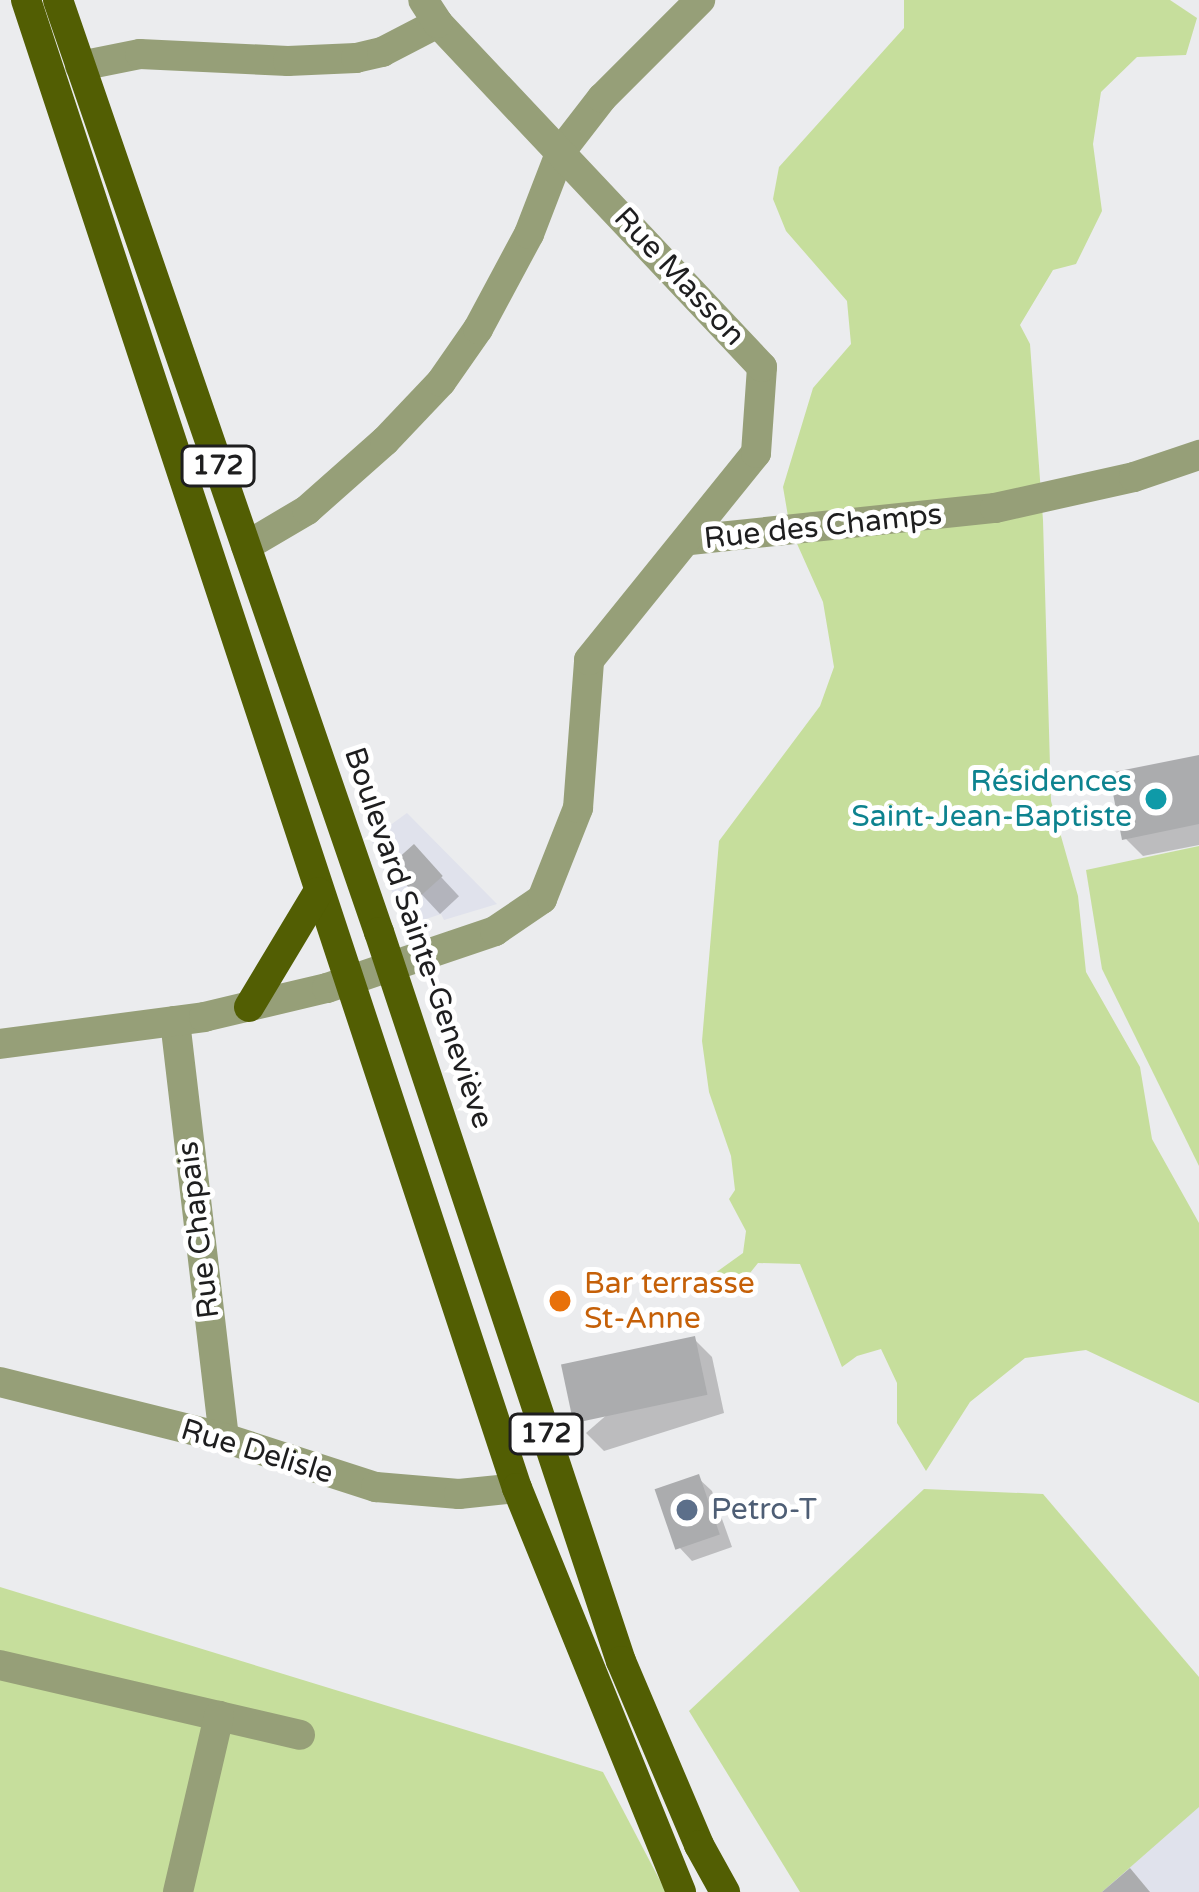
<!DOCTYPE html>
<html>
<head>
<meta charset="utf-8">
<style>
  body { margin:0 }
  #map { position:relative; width:1199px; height:1892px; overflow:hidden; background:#ebecee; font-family:"Varela Round",sans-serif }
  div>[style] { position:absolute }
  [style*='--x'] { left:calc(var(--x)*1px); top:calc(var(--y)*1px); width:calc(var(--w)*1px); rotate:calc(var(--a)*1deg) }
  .built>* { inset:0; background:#e0e2ec }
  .green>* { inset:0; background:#c6de9c }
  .shadow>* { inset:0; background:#0003; transform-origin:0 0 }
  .building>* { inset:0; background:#abacae; transform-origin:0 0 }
  .minor>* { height:30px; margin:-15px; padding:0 15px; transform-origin:15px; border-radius:15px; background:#969f78 }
  .major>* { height:30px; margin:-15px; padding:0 15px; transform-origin:15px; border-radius:15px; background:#525e03 }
  .dots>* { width:33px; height:33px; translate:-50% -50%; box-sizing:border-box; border:6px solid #fff; border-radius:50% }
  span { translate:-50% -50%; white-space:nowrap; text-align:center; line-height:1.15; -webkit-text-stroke:10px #fff; paint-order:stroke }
  .shield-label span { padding:3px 9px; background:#fff; border:3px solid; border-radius:9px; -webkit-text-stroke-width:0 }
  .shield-label { font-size:27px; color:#1e1e1f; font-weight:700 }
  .street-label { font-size:30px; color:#1e1e1f }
  .culture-label { font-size:30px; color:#0d838f }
  .right { translate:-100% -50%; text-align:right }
  .food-label { font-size:30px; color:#c56008 }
  .left { translate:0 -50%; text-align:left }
  .service-label { font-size:30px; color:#4e5e75 }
</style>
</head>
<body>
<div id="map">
  <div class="built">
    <div style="clip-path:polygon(407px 813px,497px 904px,444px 920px,441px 914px,426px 919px,427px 926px,417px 927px,402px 917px,371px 839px)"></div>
    <div style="clip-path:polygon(1199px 1768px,1199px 1892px,1064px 1892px)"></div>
  </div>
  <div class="green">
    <div style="clip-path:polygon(904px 0,1170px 0,1197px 18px,1186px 55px,1137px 57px,1101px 92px,1093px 144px,1102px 211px,1076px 264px,1053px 270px,1020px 325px,1030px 344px,1043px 520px,1051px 801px,1078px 896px,1086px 972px,1140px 1067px,1152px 1139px,1199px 1223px,1199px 1403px,1086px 1350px,1025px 1358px,970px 1402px,926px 1471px,897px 1423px,897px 1383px,881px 1349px,857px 1356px,842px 1367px,800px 1264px,758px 1263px,738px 1288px,719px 1291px,704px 1281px,743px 1253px,746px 1231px,729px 1199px,735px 1190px,731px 1156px,709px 1092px,702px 1041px,719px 841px,820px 706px,834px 667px,823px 602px,790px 528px,783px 487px,813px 388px,851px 344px,847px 301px,786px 231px,773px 199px,779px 167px,904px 28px)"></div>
    <div style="clip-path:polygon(1199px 846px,1199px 1166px,1102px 969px,1086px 870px)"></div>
    <div style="clip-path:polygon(924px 1489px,1043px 1494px,1199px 1677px,1199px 1807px,1102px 1892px,800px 1892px,689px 1711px)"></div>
    <div style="clip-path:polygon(0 1587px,603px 1772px,666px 1892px,0 1892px)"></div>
  </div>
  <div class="shadow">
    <div style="clip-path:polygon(1199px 758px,1199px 845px,1143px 856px,1125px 838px)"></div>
    <div style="left:414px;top:848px;width:66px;height:26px;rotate:47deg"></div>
    <div style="clip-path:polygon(694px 1339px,712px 1357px,724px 1413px,604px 1451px,586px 1433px)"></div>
    <div style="clip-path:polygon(698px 1478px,712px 1491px,732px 1547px,692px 1561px,679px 1547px)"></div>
  </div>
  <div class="building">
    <div style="clip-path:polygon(1199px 755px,1199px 824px,1122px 840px,1109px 773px)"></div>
    <div style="left:414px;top:844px;width:43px;height:33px;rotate:48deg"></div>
    <div style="left:695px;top:1336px;width:60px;height:137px;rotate:78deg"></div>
    <div style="left:699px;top:1474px;width:64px;height:47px;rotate:71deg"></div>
    <div style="clip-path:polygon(1130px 1868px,1150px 1892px,1102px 1892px)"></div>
  </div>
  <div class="minor">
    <div style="--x:80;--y:66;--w:61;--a:-11.3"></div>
    <div style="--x:140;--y:54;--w:148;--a:2.7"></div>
    <div style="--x:288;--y:61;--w:68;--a:-2.5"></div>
    <div style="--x:356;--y:58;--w:27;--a:-13"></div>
    <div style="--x:382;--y:52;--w:63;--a:-27.4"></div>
    <div style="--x:690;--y:540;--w:307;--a:-6"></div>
    <div style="--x:995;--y:508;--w:142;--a:-12.6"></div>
    <div style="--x:1134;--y:477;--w:69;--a:-18.7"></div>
    <div style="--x:246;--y:546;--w:71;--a:-30.5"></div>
    <div style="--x:307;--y:510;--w:104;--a:-41.5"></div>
    <div style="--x:385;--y:441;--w:81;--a:-46.5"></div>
    <div style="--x:441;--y:382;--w:65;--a:-55.1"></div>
    <div style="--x:478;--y:329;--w:108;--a:-61.8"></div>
    <div style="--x:529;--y:234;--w:89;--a:-68.9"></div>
    <div style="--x:561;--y:151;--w:67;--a:-52.3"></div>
    <div style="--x:602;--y:98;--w:139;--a:-45"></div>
    <div style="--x:175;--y:1021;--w:420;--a:83.3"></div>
    <div style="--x:0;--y:1044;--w:206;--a:-7.5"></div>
    <div style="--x:204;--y:1017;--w:126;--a:-13.3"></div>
    <div style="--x:327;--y:988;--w:177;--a:-18.7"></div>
    <div style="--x:495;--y:931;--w:57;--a:-34.2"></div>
    <div style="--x:542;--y:899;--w:98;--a:-68.4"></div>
    <div style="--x:578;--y:808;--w:148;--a:-85.7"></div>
    <div style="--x:589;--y:660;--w:266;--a:-51.1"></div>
    <div style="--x:756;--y:453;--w:86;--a:-86"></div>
    <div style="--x:762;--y:367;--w:473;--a:-133.3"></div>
    <div style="--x:438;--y:23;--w:27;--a:-123"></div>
    <div style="--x:0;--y:1382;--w:231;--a:14"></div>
    <div style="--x:224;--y:1438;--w:160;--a:17.9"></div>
    <div style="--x:376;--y:1487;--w:83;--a:4.8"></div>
    <div style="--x:459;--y:1494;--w:58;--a:-5.9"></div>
    <div style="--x:0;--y:1665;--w:308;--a:13.1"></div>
    <div style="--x:178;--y:1892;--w:181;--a:-76.9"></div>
  </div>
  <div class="major">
    <div style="--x:26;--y:0;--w:1567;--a:71.74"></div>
    <div style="--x:517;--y:1488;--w:436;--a:67.9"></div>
    <div style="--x:58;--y:0;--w:986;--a:71"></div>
    <div style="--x:379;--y:932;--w:768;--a:71.64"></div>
    <div style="--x:621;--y:1661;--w:200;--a:67"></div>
    <div style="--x:699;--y:1845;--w:54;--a:61"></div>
    <div style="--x:249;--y:1007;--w:134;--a:-59"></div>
  </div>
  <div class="dots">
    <div style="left:1156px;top:799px;background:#0f9aa8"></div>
    <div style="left:560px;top:1301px;background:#e8710a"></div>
    <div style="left:687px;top:1510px;background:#5c6f8a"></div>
  </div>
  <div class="shield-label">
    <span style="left:218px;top:466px">172</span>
    <span style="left:546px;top:1434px">172</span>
  </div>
  <div class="street-label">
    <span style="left:679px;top:277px;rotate:47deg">Rue Masson</span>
    <span style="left:823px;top:527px;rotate:-6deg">Rue des Champs</span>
    <span style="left:418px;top:938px;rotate:71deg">Boulevard Sainte-Geneviève</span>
    <span style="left:199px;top:1230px;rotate:-97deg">Rue Chapais</span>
    <span style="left:257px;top:1452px;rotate:17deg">Rue Delisle</span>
  </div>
  <div class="culture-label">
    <span class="right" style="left:1132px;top:799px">Résidences<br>Saint-Jean-Baptiste</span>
  </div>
  <div class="food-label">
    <span class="left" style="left:584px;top:1301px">Bar terrasse<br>St-Anne</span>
  </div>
  <div class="service-label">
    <span class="left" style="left:711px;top:1510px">Petro-T</span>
  </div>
</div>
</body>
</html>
